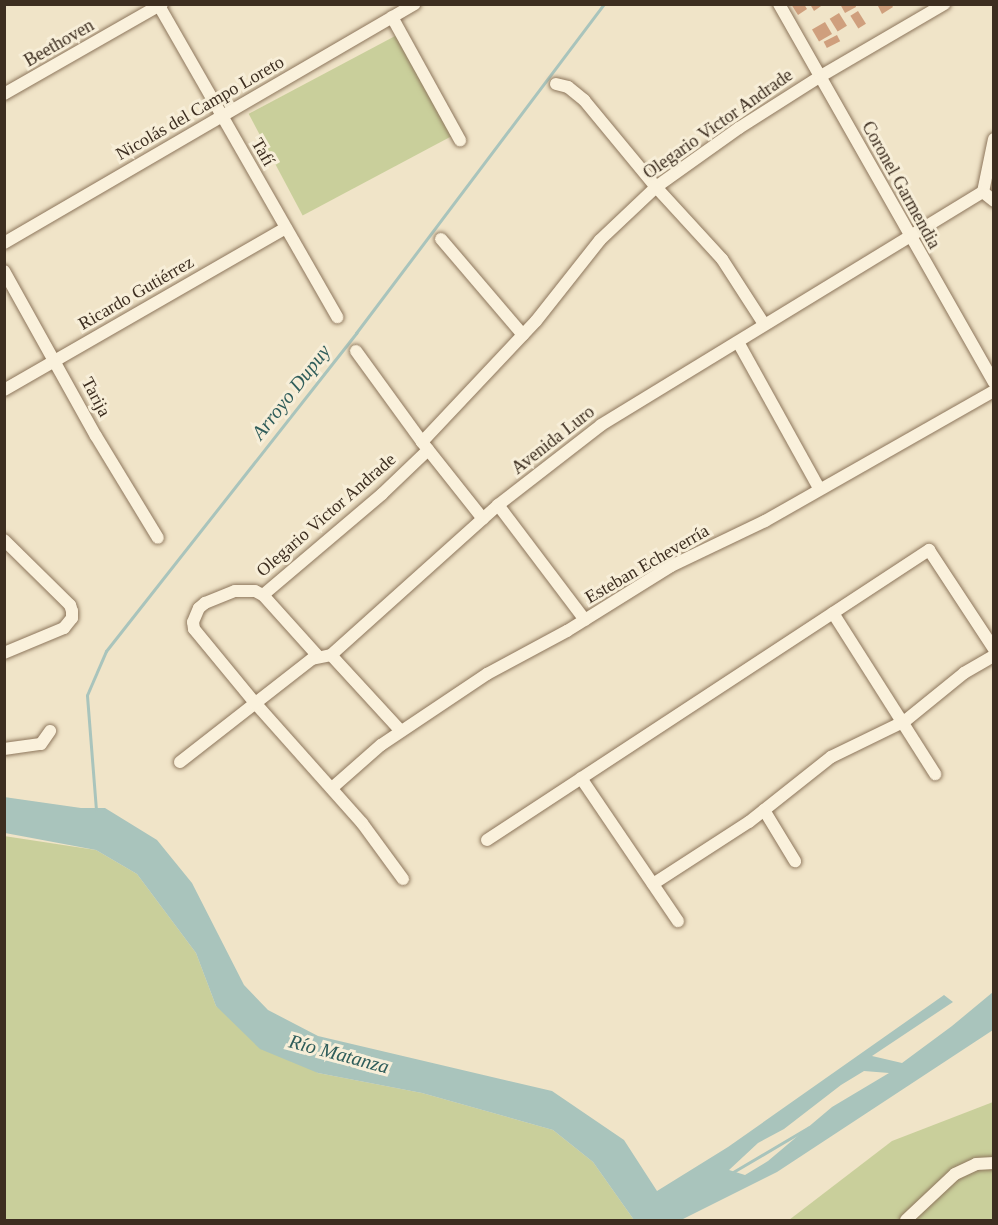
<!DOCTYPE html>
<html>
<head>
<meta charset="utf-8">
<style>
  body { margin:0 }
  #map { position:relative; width:998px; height:1225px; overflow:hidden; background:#f0e4c8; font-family:Georgia,serif }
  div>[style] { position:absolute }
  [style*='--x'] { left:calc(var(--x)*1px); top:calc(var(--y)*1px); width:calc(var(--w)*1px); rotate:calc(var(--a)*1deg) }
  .green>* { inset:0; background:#c9cf9b; transform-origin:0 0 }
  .water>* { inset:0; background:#a9c4bc }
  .stream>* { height:3px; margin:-1.5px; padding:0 1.5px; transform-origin:1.5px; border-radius:1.5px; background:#a9c4bc }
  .building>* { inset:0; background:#cf9f7d; transform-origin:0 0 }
  .roads { filter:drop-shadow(0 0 2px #8d765c) drop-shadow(0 0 2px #8d765c) }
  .street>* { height:12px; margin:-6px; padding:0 6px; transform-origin:6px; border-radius:6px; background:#faf1dc }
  span { translate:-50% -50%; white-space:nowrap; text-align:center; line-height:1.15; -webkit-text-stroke:6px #f7eed8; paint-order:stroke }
  .street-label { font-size:18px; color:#3d2e20 }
  .water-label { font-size:20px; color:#2f5d5a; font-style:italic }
  .frame { position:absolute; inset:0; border:6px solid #3d2e20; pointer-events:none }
</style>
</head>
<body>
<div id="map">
  <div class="green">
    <div style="left:397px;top:35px;width:115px;height:168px;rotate:62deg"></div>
    <div style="clip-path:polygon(4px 836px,96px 850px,137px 874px,196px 953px,216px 1006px,318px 1073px,422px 1093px,553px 1130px,593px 1162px,634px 1220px,5px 1220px)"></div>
    <div style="clip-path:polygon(993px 1102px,993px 1220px,789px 1220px,892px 1141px)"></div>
  </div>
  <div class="water">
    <div style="clip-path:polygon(evenodd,4px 797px,81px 808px,105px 808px,157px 840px,192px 883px,244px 985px,268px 1010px,318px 1036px,552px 1091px,624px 1140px,657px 1191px,728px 1147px,944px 995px,953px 1002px,872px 1056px,902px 1063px,952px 1026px,993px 992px,993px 1030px,777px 1172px,681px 1220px,634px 1220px,593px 1162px,553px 1130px,422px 1093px,318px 1073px,260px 1049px,216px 1006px,196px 953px,137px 874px,96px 850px,5px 833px,4px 797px,864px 1071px,889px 1073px,832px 1107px,768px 1161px,745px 1175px,729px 1170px,758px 1143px,784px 1129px,841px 1085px,864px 1071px)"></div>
  </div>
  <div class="stream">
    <div style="--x:96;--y:810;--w:115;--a:-94.5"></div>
    <div style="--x:87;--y:695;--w:48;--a:-66.6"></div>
    <div style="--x:106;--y:651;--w:405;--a:-51.8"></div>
    <div style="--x:356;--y:333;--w:412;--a:-53"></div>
    <div style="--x:733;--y:1172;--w:88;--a:-30.6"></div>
  </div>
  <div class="building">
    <div style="clip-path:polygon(791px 4px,804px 4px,807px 9px,798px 15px)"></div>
    <div style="clip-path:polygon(810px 4px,824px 4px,814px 11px)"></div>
    <div style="clip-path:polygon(840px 4px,855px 4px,856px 7px,845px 13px)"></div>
    <div style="clip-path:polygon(877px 4px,891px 4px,893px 7px,882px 14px)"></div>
    <div style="left:858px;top:11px;width:15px;height:9px;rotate:58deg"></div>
    <div style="left:839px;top:13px;width:15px;height:11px;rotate:58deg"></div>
    <div style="left:825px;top:22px;width:14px;height:15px;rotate:60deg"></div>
    <div style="left:837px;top:35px;width:7px;height:15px;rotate:63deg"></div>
  </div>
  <div class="roads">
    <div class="street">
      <div style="--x:158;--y:4;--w:361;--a:60.2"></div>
      <div style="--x:779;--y:4;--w:435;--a:60.4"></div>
      <div style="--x:392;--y:17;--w:141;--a:61.1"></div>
      <div style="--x:556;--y:84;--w:12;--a:14"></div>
      <div style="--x:568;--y:87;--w:21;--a:39"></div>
      <div style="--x:584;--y:100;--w:113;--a:50.4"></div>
      <div style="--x:656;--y:187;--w:98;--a:47.5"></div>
      <div style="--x:722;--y:259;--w:77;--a:57.1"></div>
      <div style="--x:4;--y:94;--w:182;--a:-29.7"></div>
      <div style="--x:983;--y:192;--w:54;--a:-78.3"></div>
      <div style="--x:983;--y:192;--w:14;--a:39"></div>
      <div style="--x:441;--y:239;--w:126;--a:49.5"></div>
      <div style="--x:4;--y:243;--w:475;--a:-30.2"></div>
      <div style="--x:4;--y:271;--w:189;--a:60.9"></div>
      <div style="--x:96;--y:436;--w:119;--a:58.7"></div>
      <div style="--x:738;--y:342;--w:167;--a:61"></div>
      <div style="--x:356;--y:351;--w:112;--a:54"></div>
      <div style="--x:422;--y:442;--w:98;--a:51.6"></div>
      <div style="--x:4;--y:390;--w:325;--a:-29.9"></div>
      <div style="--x:422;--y:442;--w:166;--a:-46.7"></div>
      <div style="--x:536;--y:321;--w:103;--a:-51.7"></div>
      <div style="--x:600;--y:240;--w:77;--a:-43.4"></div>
      <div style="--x:656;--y:187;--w:102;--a:-35.4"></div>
      <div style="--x:739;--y:128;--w:97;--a:-32.4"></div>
      <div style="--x:821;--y:76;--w:143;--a:-30.3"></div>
      <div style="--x:498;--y:505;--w:144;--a:52.9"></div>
      <div style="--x:4;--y:540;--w:93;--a:44.6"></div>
      <div style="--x:70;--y:605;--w:6;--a:72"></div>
      <div style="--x:72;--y:611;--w:7;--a:90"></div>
      <div style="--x:72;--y:618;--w:13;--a:129"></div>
      <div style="--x:64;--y:628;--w:65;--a:157.4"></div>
      <div style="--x:263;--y:595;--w:82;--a:48"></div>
      <div style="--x:833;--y:613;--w:191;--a:57.6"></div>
      <div style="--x:331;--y:655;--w:103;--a:47.4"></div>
      <div style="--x:4;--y:749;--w:37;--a:-8"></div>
      <div style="--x:41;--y:744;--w:16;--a:-55"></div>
      <div style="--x:180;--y:762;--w:167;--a:-38"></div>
      <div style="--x:312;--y:659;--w:19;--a:-12"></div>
      <div style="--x:331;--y:655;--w:224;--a:-41.9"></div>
      <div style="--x:498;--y:505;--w:130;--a:-37.8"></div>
      <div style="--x:601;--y:425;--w:447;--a:-31.4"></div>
      <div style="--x:581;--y:778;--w:173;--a:55.9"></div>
      <div style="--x:332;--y:788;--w:65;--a:-41.3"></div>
      <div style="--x:381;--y:745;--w:128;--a:-33.8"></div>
      <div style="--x:487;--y:674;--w:91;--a:-28.3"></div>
      <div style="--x:567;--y:631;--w:123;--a:-32"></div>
      <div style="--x:671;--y:566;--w:104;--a:-25.6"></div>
      <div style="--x:765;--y:521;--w:263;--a:-29.6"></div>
      <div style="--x:764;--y:810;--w:60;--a:58.7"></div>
      <div style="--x:487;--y:840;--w:529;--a:-33.27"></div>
      <div style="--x:929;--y:550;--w:118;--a:56.7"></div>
      <div style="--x:403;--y:879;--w:69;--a:-126.2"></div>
      <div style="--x:362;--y:823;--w:161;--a:-131.7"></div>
      <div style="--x:255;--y:703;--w:96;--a:-129.5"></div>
      <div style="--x:194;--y:629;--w:7;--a:-98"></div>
      <div style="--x:193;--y:622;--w:15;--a:-67"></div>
      <div style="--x:199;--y:608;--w:8;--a:-40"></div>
      <div style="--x:205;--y:603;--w:32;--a:-22"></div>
      <div style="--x:235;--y:591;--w:20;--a:0"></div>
      <div style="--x:255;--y:591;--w:9;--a:27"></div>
      <div style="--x:263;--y:595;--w:156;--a:-40.3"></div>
      <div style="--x:382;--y:494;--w:64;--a:-43.7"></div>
      <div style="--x:653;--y:884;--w:114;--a:-32.9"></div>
      <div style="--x:749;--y:822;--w:105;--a:-38.4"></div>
      <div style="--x:831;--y:757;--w:82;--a:-25.9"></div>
      <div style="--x:905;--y:721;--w:76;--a:-39.1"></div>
      <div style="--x:964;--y:673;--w:34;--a:-30"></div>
      <div style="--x:906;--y:1220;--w:67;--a:-43.2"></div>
      <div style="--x:955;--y:1174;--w:23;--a:-25"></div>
      <div style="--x:976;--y:1164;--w:18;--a:-3"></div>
    </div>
  </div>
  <div class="street-label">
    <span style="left:59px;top:43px;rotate:-30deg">Beethoven</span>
    <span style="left:200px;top:108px;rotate:-30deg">Nicolás del Campo Loreto</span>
    <span style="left:718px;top:124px;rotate:-35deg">Olegario Victor Andrade</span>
    <span style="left:263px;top:152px;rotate:60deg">Tafí</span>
    <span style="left:901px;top:185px;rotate:61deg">Coronel Garmendia</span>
    <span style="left:136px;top:293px;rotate:-30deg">Ricardo Gutiérrez</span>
    <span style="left:96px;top:397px;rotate:62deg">Tarija</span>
    <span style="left:553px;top:440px;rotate:-38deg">Avenida Luro</span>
    <span style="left:326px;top:515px;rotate:-41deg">Olegario Victor Andrade</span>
    <span style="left:647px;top:564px;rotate:-30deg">Esteban Echeverría</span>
  </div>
  <div class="water-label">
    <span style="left:291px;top:392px;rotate:-52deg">Arroyo Dupuy</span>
    <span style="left:339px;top:1054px;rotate:15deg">Río Matanza</span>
  </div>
  <div class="frame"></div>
</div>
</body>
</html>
